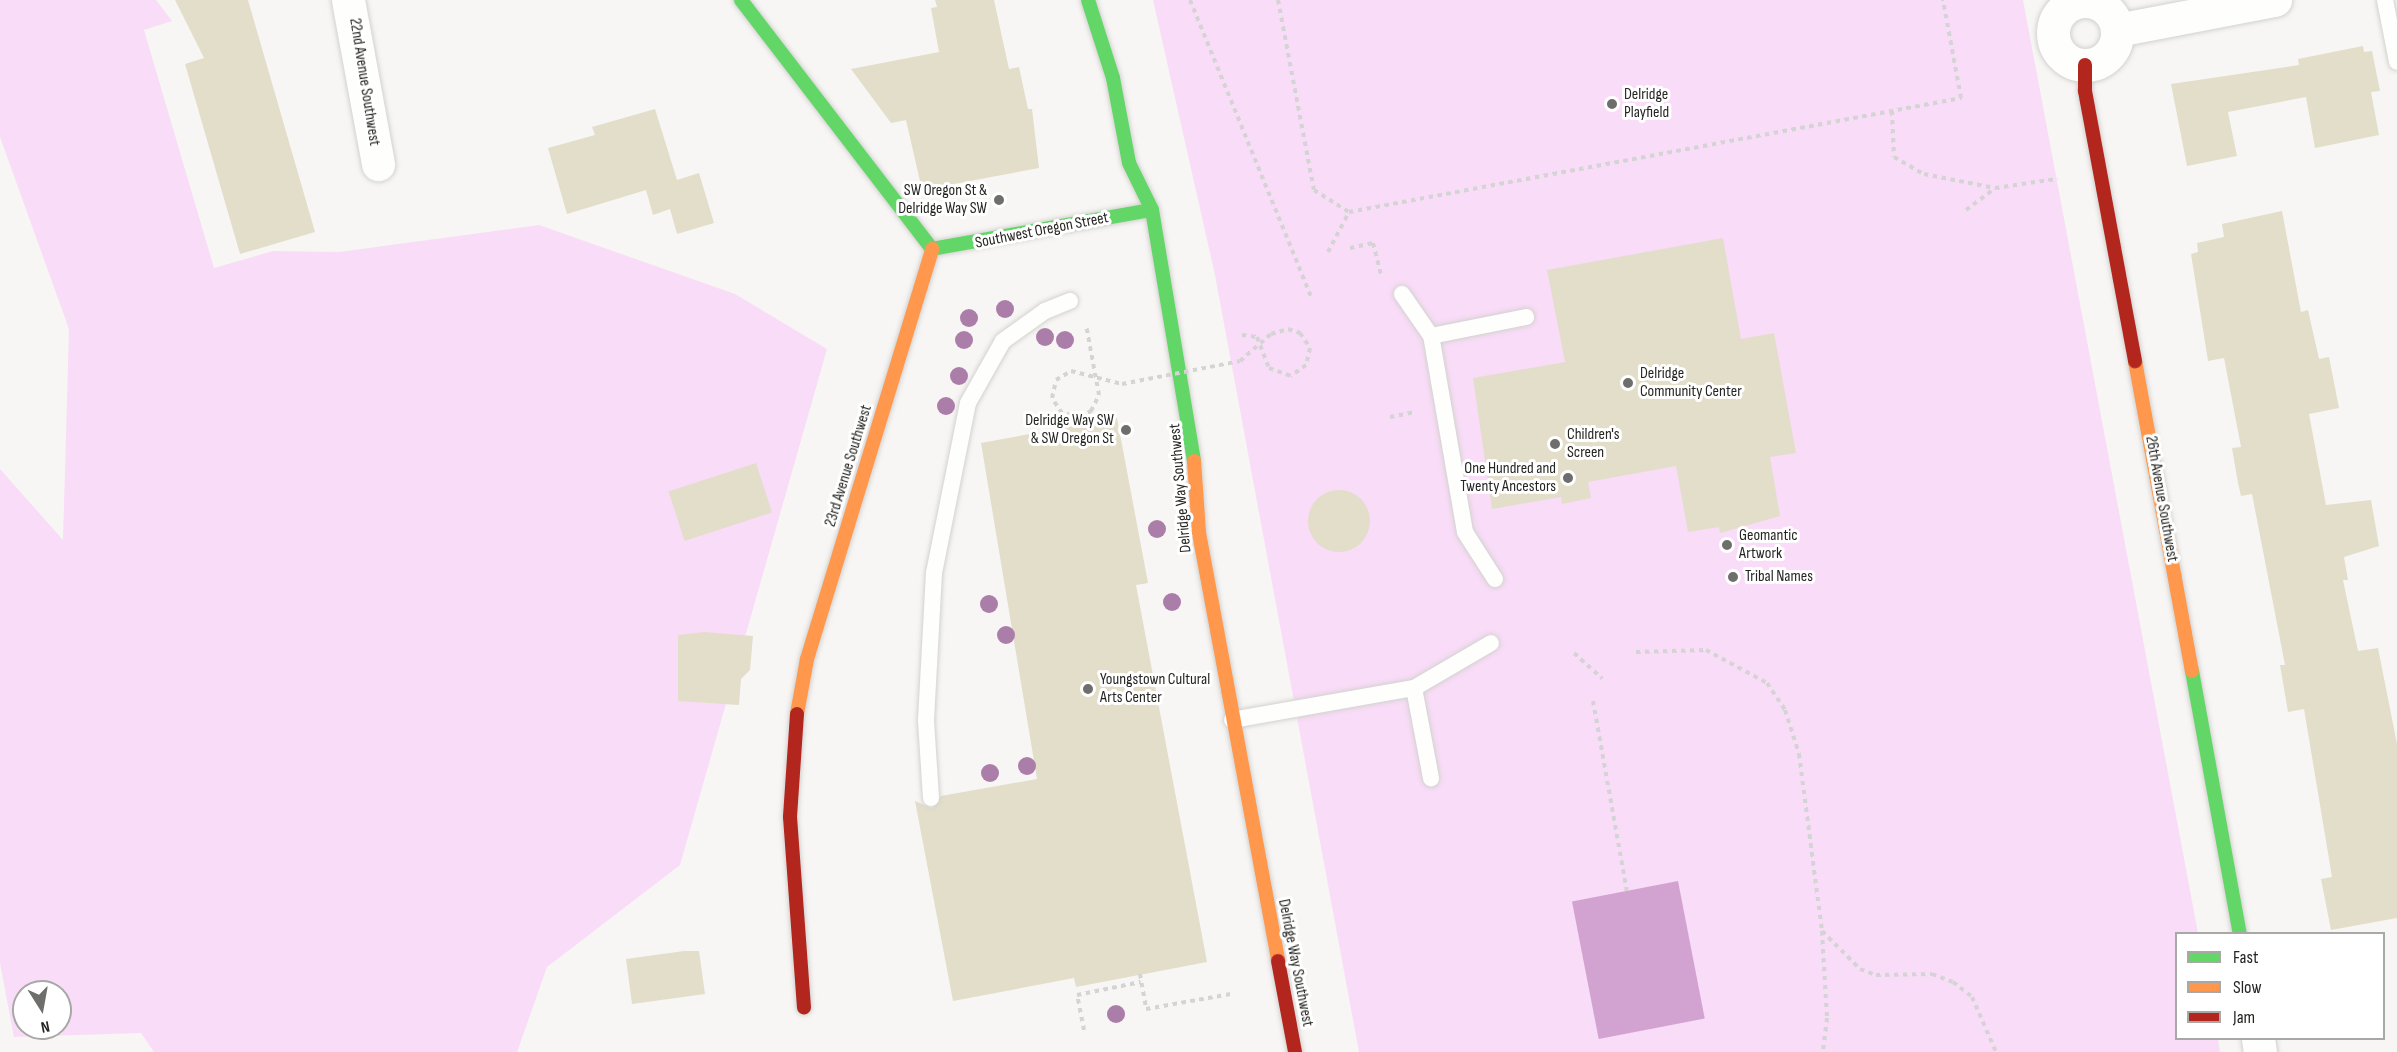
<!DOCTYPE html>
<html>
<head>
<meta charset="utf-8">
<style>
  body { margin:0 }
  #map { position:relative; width:2397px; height:1052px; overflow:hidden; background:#f7f6f4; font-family:"Sofia Sans Condensed",sans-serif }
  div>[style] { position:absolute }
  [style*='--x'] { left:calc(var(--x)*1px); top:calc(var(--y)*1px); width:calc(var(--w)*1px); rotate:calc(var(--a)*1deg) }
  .green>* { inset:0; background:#f9dcf7 }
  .water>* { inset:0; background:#d2a3d1; transform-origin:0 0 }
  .building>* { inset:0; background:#e2deca; transform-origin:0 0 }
  .round { border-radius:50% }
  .path>* { height:4px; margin-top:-2px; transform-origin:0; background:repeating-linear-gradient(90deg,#d4d4d4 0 4.5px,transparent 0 9px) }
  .roads { filter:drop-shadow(0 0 2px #d3d2d0) drop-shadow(0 0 2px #d3d2d0) }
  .lane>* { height:16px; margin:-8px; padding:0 8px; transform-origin:8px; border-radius:8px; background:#fefefd }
  .street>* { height:33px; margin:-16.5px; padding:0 16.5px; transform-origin:16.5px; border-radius:16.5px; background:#fefefd }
  .street>.ring { margin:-16.5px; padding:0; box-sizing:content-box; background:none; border:33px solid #fefefd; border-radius:50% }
  .fast>* { height:14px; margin:-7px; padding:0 7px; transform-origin:7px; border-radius:7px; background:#63d668 }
  .slow>* { height:14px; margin:-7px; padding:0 7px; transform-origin:7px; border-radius:7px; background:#ff974d }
  .jam>* { height:14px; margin:-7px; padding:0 7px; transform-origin:7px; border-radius:7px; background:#b3261e }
  .path-bridge>* { height:4px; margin-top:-2px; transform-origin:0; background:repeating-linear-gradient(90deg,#d4d4d4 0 4.5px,transparent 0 9px) }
  .trees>* { width:18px; height:18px; margin:-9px; border-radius:50%; background:#ab7eaa }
  .dots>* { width:16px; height:16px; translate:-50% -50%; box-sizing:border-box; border:3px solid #fff; border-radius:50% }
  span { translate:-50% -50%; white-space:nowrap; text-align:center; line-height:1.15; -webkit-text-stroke:6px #fff; paint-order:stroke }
  .street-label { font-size:16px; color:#252523 }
  .poi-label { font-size:16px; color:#252523 }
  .left { translate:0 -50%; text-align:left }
  .right { translate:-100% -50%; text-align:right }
  .legend { position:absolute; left:2175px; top:932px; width:210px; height:108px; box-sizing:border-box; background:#fff; border:2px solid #a8a8a7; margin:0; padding:8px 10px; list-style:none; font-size:18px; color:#252523 }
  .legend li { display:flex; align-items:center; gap:12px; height:30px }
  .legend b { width:30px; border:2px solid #a8a8a7 }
  .north { position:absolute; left:12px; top:980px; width:60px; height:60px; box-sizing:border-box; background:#fff; border:2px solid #a8a8a7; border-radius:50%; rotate:169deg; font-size:16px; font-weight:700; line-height:24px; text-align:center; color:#252523 }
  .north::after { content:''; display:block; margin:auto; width:21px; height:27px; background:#6e6e6c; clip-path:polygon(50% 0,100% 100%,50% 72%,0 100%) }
</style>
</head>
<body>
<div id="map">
  <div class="green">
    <div style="clip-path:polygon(evenodd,0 0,156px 0,172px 21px,144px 30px,214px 268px,273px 251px,339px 252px,539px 225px,735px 294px,827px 349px,680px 865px,547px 967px,517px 1052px,154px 1052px,141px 1033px,14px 1037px,0 963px,0 469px,63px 540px,69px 329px,0 137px,0 0,24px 992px,60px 992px,60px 1028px,24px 1028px,24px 992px)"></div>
    <div style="clip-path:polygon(1153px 0,2023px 0,2198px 933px,2176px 934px,2176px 1038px,2218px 1039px,2220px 1052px,1359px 1052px,1215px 275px)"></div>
  </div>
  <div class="water">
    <div style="left:1678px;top:881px;width:140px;height:108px;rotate:79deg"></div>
  </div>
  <div class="building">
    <div style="clip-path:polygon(175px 0,248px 0,315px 232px,240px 254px,185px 64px,204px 58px)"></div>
    <div style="clip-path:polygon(935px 0,994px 0,1009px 69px,1019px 67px,1028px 109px,1032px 109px,1039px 168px,922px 190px,906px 120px,891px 123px,851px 69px,939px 52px,931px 8px,937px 7px)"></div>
    <div style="clip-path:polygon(2363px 46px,2364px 52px,2372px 51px,2380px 91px,2371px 92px,2379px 135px,2315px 148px,2306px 97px,2228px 112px,2237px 156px,2187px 166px,2171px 84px,2299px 65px,2298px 59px)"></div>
    <div style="clip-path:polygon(655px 109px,677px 180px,699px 173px,714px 223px,677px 234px,670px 209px,653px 215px,646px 190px,567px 214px,548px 148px,595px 135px,592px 127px)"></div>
    <div style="clip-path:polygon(2282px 211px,2301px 312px,2308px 310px,2319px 359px,2329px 357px,2339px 408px,2309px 414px,2326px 505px,2371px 500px,2379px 546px,2344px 557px,2348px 580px,2343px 580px,2358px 651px,2378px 648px,2397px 744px,2397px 918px,2331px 930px,2321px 879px,2332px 877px,2304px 709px,2288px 712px,2280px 665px,2285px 665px,2252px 494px,2241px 496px,2238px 483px,2232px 448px,2241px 447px,2224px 358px,2208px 361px,2191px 254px,2198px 252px,2197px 243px,2224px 237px,2222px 224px)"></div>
    <div style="clip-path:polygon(1723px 238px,1741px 339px,1774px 333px,1796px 453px,1770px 457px,1780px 516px,1720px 533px,1719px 527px,1688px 532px,1676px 466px,1588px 482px,1591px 498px,1562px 504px,1561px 497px,1492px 509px,1473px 378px,1565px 362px,1547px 270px)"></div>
    <div style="clip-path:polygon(1117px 418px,1148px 583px,1136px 585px,1207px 962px,1076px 987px,1074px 978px,953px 1001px,915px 801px,932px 808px,941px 796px,1037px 779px,981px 443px)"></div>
    <div style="left:756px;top:463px;width:52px;height:92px;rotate:72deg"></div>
    <div class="round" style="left:1308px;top:490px;width:62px;height:62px"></div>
    <div style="clip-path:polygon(704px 632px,753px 636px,750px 670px,741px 679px,739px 705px,678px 701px,678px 635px)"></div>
    <div style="clip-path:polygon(684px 951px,699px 951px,705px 994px,632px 1004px,626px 959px)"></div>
  </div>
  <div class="path">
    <div style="--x:1190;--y:0;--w:321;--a:67.8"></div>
    <div style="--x:1278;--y:0;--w:193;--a:79.3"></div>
    <div style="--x:1314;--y:190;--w:41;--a:32.2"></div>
    <div style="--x:1349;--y:212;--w:623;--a:-10.55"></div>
    <div style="--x:1961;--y:98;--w:100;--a:-100.4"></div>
    <div style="--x:1892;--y:111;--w:46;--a:87.5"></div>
    <div style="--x:1894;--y:157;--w:34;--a:30"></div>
    <div style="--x:1924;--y:174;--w:72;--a:11.2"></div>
    <div style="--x:1966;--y:210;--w:36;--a:-37"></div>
    <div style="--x:1995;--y:188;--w:63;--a:-8.3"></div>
    <div style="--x:1350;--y:248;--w:24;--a:-12"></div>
    <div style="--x:1373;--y:243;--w:33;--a:76"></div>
    <div style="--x:1328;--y:252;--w:45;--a:-62.3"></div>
    <div style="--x:1242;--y:335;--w:15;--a:8"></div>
    <div style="--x:1257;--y:337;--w:33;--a:69"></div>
    <div style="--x:1269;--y:368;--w:23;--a:20"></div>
    <div style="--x:1080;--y:417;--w:13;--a:-29"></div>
    <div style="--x:1091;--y:411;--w:18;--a:-63"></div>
    <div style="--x:1099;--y:395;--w:71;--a:-100.5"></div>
    <div style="--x:1390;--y:417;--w:26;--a:-11"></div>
    <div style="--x:1636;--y:652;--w:70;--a:-1.6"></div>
    <div style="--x:1706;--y:650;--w:69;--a:28.4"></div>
    <div style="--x:1767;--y:683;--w:32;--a:56"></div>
    <div style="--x:1785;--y:710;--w:46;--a:72.3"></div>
    <div style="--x:1799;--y:754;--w:178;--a:82.6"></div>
    <div style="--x:1822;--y:931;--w:54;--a:45"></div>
    <div style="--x:1860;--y:969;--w:17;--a:21"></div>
    <div style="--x:1876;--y:975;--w:56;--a:-1"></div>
    <div style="--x:1932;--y:974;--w:22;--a:21"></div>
    <div style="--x:1953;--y:982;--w:24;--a:38"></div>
    <div style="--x:1972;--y:997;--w:60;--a:66.4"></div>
    <div style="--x:1574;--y:653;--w:38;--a:42"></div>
    <div style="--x:1593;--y:701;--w:193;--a:79.9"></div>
    <div style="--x:1822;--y:931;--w:87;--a:86.7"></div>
    <div style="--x:1827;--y:1018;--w:34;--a:97"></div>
    <div style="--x:1140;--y:974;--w:36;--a:80"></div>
    <div style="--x:1146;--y:1009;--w:86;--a:-10"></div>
    <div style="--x:1084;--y:1030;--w:36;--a:-101"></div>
    <div style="--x:1077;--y:995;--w:65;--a:-11.5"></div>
  </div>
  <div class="roads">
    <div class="lane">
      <div style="--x:2385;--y:0;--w:63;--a:79"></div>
      <div style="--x:1402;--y:294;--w:51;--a:55.4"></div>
      <div style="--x:1495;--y:579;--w:56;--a:-122.6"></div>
      <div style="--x:1465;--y:532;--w:199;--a:-99.8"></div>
      <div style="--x:1431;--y:336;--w:97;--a:-11.3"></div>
      <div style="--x:1414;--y:688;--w:92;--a:79.3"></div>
      <div style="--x:1232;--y:720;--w:185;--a:-10"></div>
      <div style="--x:1414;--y:688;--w:89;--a:-30.3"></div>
      <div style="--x:931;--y:798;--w:78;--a:-93.7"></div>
      <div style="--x:926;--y:720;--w:147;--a:-86.9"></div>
      <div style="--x:934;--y:573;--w:173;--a:-78.7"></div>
      <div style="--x:968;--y:403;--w:71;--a:-60.6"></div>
      <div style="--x:1003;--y:341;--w:52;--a:-35.5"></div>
      <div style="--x:1045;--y:311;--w:27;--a:-22"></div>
    </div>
    <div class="street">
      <div style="--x:348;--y:0;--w:167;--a:79.6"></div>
      <div class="ring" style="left:2053px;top:1px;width:31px;height:31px"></div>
      <div style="--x:2117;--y:30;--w:161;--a:-10.8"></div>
      <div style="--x:2258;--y:1038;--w:14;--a:82"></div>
    </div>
    <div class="fast">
      <div style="--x:741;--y:0;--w:314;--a:52.5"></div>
      <div style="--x:1088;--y:0;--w:82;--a:72.2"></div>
      <div style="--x:1113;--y:78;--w:86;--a:79.3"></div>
      <div style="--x:1129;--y:163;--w:52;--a:63.9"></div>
      <div style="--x:1152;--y:210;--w:254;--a:80.5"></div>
      <div style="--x:932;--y:249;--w:223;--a:-10.1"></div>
      <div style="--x:2192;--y:671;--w:267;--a:79.7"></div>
    </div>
    <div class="slow">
      <div style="--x:2135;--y:361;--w:315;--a:79.6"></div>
      <div style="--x:1194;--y:461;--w:72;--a:86"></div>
      <div style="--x:1199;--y:533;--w:435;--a:79.5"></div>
      <div style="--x:797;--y:714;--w:56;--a:-79.7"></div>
      <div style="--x:807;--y:659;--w:429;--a:-73"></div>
    </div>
    <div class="jam">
      <div style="--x:2085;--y:65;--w:26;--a:90"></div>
      <div style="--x:2085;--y:91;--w:275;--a:79.5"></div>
      <div style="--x:797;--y:714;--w:103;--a:93.9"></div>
      <div style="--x:790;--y:817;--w:191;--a:85.8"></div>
      <div style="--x:1278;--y:961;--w:93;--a:79.4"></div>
    </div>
  </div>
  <div class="path-bridge">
    <div style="--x:1080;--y:417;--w:18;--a:-167"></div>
    <div style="--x:1062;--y:413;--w:18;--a:-124"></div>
    <div style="--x:1052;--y:398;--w:18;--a:-77"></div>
    <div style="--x:1056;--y:380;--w:17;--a:-31"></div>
    <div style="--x:1071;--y:371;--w:53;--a:14.3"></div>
    <div style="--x:1122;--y:384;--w:120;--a:-11"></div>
    <div style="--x:1240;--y:361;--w:41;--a:-41.1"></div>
    <div style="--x:1271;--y:334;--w:18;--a:-16"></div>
    <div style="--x:1288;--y:329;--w:13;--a:18"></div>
    <div style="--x:1300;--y:333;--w:18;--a:56"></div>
    <div style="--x:1310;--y:348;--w:17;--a:103"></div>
    <div style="--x:1306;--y:365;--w:19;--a:144"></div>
  </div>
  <div class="trees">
    <div style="left:1005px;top:309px"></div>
    <div style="left:969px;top:318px"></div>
    <div style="left:1045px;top:337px"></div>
    <div style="left:964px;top:340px"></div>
    <div style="left:1065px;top:340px"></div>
    <div style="left:959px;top:376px"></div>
    <div style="left:946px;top:406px"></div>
    <div style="left:1157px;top:529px"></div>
    <div style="left:1172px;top:602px"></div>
    <div style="left:989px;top:604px"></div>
    <div style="left:1006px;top:635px"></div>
    <div style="left:1027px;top:766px"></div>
    <div style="left:990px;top:773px"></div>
    <div style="left:1116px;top:1014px"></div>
  </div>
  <div class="dots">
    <div style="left:1612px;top:104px;background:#6e6e6c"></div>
    <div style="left:999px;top:200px;background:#6e6e6c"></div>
    <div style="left:1628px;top:383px;background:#6e6e6c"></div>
    <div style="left:1126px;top:430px;background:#6e6e6c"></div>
    <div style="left:1555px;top:444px;background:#6e6e6c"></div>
    <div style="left:1568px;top:478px;background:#6e6e6c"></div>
    <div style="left:1727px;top:545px;background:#6e6e6c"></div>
    <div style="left:1733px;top:577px;background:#6e6e6c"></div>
    <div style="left:1088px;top:689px;background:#6e6e6c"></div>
  </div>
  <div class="street-label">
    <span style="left:364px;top:82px;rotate:81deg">22nd Avenue Southwest</span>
    <span style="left:1042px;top:231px;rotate:-11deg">Southwest Oregon Street</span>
    <span style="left:849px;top:466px;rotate:-73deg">23rd Avenue Southwest</span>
    <span style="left:1181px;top:488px;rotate:-95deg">Delridge Way Southwest</span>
    <span style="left:2161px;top:499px;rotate:80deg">26th Avenue Southwest</span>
    <span style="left:1295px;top:963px;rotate:79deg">Delridge Way Southwest</span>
  </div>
  <div class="poi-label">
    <span class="left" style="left:1624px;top:104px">Delridge<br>Playfield</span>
    <span class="right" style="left:987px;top:200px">SW Oregon St &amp;<br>Delridge Way SW</span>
    <span class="left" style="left:1640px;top:383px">Delridge<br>Community Center</span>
    <span class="right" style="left:1114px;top:430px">Delridge Way SW<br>&amp; SW Oregon St</span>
    <span class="left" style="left:1567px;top:444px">Children's<br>Screen</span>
    <span class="right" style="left:1556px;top:478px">One Hundred and<br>Twenty Ancestors</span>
    <span class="left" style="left:1739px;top:545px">Geomantic<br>Artwork</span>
    <span class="left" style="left:1745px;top:577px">Tribal Names</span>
    <span class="left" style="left:1100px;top:689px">Youngstown Cultural<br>Arts Center</span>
  </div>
  <ul class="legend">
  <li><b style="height:8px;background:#63d668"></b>Fast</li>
  <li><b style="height:8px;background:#ff974d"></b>Slow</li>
  <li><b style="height:8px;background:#b3261e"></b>Jam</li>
  </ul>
  <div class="north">N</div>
</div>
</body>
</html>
